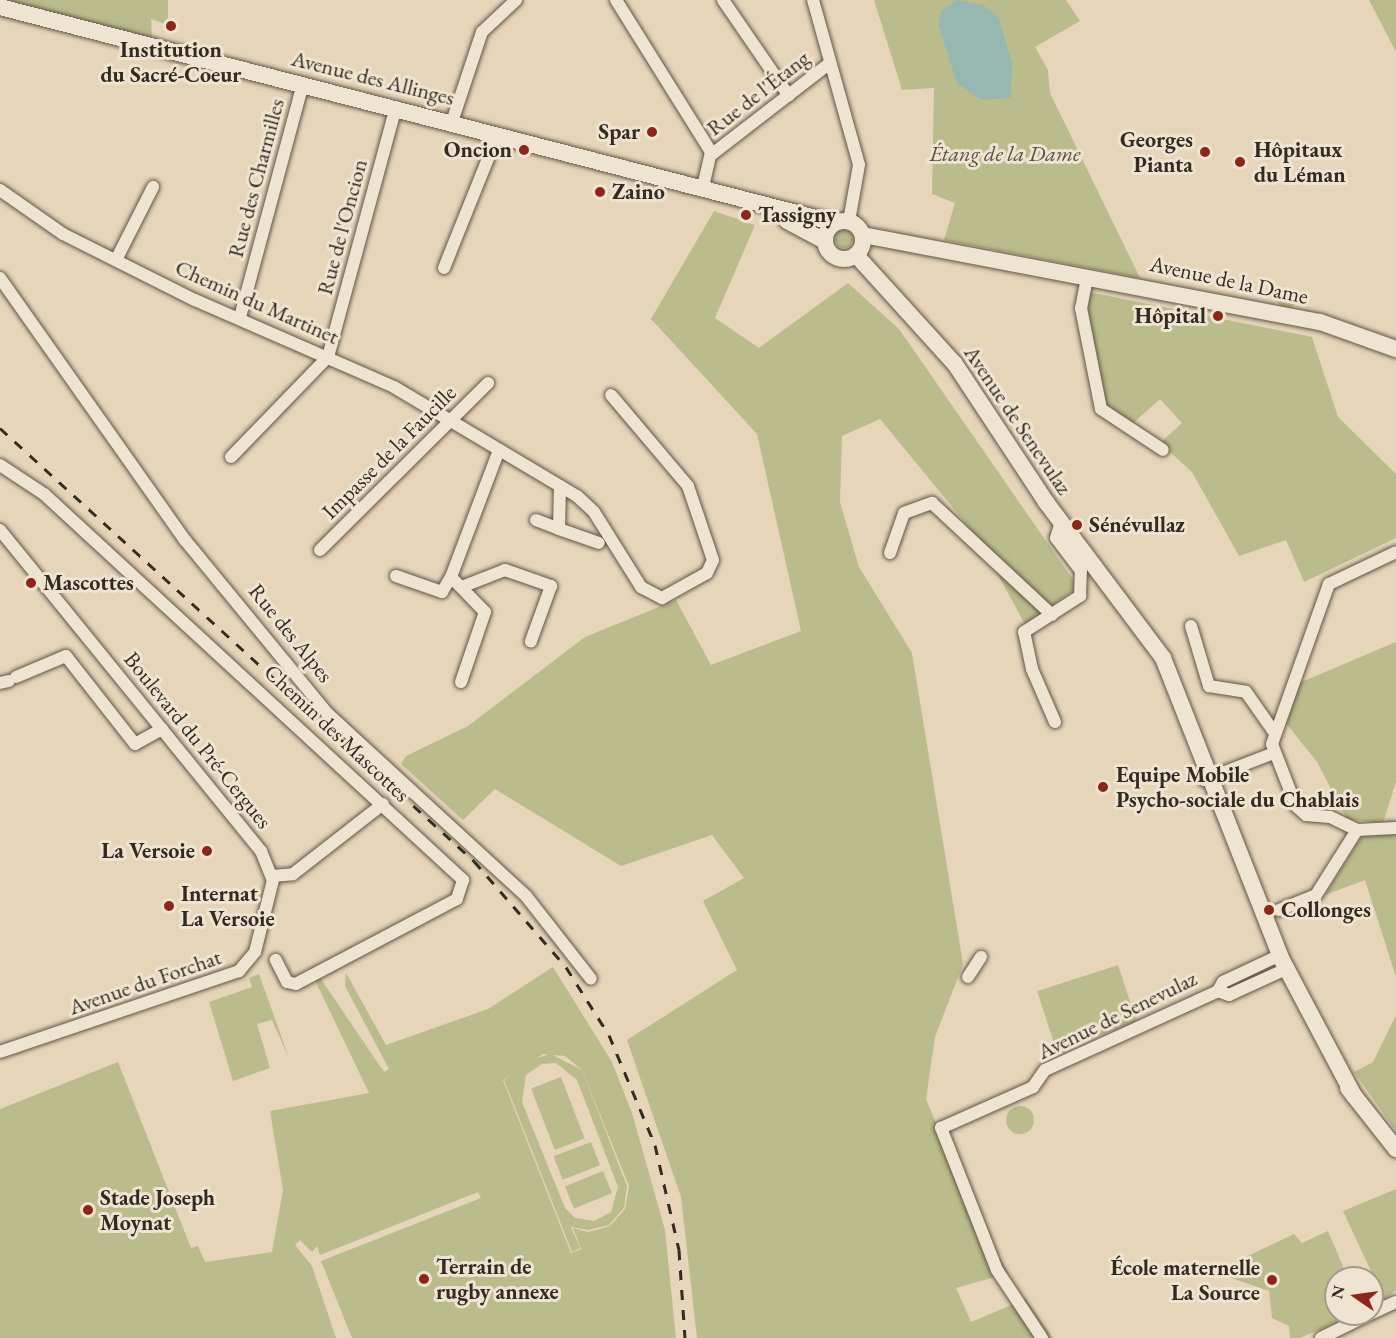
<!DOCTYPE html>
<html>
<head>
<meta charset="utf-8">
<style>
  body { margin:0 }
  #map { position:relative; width:1396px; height:1338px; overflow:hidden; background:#e6d5b9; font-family:"EB Garamond",serif }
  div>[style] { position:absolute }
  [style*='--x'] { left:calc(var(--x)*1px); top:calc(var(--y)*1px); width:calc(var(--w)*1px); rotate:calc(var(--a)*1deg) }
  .green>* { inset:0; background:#bbbc8b; transform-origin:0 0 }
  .round { border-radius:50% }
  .water>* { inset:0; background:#96b8b1 }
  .roads { filter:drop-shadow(0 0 2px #605546) drop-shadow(0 0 2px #605546) }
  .street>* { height:12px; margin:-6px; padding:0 6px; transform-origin:6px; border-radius:6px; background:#efe4d2 }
  .secondary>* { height:16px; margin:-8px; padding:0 8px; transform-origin:8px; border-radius:8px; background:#efe4d2 }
  .secondary>.ring { margin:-8px; padding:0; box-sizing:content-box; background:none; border:16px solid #efe4d2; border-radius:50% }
  .rail>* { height:3px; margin-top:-1.5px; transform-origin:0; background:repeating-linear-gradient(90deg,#332a20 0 10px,transparent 0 20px) }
  .dots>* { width:16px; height:16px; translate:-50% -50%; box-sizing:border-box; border:3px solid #efe4d2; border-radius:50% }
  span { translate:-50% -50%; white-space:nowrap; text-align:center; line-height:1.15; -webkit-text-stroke:6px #efe4d2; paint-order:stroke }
  .poi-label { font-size:22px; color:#332a20; font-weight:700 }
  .right { translate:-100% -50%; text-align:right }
  .left { translate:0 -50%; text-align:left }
  .street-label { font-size:22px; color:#332a20 }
  .park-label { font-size:22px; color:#554e3b; font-style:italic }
  .north { position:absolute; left:1324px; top:1266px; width:60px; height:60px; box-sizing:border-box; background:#efe4d2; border:2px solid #a49a8b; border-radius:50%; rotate:283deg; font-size:16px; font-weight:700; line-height:24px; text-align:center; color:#332a20 }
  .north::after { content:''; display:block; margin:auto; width:21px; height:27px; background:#8f2418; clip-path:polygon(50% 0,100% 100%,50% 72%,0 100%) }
</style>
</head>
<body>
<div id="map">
  <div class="green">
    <div style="clip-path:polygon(3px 0,168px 0,168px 25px,151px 19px,152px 38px)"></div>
    <div style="clip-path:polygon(874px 0,1066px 0,1080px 21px,1035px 47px,1048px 70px,1050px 93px,1140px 278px,944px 240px,955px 203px,932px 194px,934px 88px,902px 90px)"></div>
    <div style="clip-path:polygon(1369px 0,1396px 0,1396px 52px)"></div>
    <div style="clip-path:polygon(714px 211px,755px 225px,715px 318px,759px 348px,848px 283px,899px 329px,1078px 587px,1025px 624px,977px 537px,880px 419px,842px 436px,840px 502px,859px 567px,912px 653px,963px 964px,935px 1037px,926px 1099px,978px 1225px,1009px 1273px,956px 1288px,971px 1322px,1026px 1299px,1053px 1338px,697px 1338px,681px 1197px,627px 1040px,737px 970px,703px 901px,744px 878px,712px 835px,621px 866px,495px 789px,463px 820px,401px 764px,406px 756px,468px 726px,585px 637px,676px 600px,711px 665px,801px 631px,757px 434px,651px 319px)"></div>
    <div class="round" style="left:835px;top:230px;width:18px;height:18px"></div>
    <div class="round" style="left:1277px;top:288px;width:20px;height:20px"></div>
    <div style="clip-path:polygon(1089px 292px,1312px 337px,1338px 417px,1396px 474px,1396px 538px,1304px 582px,1286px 540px,1239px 556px,1192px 472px,1160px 443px,1182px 423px,1160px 399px,1131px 425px,1110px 412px,1101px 398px,1086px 305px)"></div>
    <div style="clip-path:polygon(1396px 642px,1396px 782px,1383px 823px,1347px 819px,1317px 762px,1285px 722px,1299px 683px)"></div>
    <div style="clip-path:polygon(1396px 833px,1396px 977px,1365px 880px,1325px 895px,1363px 834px)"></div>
    <div style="left:1118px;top:965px;width:61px;height:85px;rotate:72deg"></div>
    <div style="clip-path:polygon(evenodd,553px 967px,612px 1062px,632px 1113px,665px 1230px,676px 1338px,352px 1338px,321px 1261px,481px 1198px,478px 1192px,320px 1255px,317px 1246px,312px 1252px,300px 1240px,295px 1245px,312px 1266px,336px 1338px,0 1338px,0 1109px,118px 1062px,191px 1248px,198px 1246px,205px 1262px,272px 1252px,283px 1190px,270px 1111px,369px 1093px,314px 978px,321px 979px,384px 1072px,389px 1069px,345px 986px,346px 973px,386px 1045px,488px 1009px,553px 967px,543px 1054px,565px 1056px,582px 1070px,629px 1186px,625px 1209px,610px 1226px,588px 1232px,573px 1228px,581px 1249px,571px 1253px,503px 1080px,543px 1054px)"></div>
    <div style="clip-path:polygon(259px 974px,289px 1058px,272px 1020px,257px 1024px,270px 1068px,233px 1081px,209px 1002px,252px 987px,249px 978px)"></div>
    <div style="clip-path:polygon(1396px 1015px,1396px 1131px,1354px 1072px,1373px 1062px)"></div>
    <div style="clip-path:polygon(evenodd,551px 1054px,582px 1070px,627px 1186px,624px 1208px,609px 1225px,588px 1230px,571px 1227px,580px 1248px,572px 1252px,504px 1080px,530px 1060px,551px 1054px,556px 1063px,577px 1080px,618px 1187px,611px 1212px,594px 1221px,575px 1218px,565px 1208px,522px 1102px,526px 1075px,542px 1064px,556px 1063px)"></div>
    <div style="left:561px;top:1077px;width:66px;height:32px;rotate:69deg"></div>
    <div class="round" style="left:1006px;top:1106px;width:28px;height:28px"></div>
    <div style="left:591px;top:1142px;width:25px;height:40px;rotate:69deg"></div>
    <div style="left:603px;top:1171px;width:24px;height:41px;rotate:68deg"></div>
    <div style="clip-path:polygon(1396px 1189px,1396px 1290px,1384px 1299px,1343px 1211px)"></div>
    <div style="clip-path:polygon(1328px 1231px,1348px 1278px,1336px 1278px,1336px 1314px,1356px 1314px,1300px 1338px,1290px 1338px,1289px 1326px,1272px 1318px,1269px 1291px,1214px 1272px,1294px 1234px,1302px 1243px)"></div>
  </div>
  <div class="water">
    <div style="clip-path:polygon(957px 0,983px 5px,999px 18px,1012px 63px,1011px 98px,981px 100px,957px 83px,938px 24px,941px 11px)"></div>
  </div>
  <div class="roads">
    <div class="street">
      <div style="--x:616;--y:0;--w:179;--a:58"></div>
      <div style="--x:711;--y:152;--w:37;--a:103"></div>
      <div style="--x:723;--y:0;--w:116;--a:55.5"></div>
      <div style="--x:813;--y:0;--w:171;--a:74.4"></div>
      <div style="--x:859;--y:165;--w:57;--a:100.1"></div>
      <div style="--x:452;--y:122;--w:95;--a:-71.6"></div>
      <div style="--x:482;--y:32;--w:47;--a:-43.3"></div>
      <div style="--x:711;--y:155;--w:150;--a:-37.7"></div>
      <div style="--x:0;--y:190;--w:77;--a:34.9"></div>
      <div style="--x:63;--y:234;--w:148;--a:26.6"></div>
      <div style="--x:195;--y:300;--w:217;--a:23.6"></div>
      <div style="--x:394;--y:387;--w:213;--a:30.8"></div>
      <div style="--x:577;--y:496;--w:23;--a:43"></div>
      <div style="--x:594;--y:512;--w:89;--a:57.9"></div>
      <div style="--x:641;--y:587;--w:24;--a:28"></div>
      <div style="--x:662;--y:598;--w:51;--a:-29.1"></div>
      <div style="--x:707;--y:573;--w:14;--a:-65"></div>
      <div style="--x:713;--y:560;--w:78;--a:-108.7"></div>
      <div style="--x:688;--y:486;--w:119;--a:-130.2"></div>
      <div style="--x:116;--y:260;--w:82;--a:-63.1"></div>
      <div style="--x:444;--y:268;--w:144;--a:-68.1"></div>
      <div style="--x:0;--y:278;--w:321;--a:54.8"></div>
      <div style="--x:185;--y:540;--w:224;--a:50.6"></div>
      <div style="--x:327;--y:713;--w:270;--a:42.6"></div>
      <div style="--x:526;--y:896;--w:105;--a:51.9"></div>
      <div style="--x:1087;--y:278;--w:31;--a:101"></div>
      <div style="--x:1081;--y:308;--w:103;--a:78.8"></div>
      <div style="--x:1101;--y:409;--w:74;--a:33.5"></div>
      <div style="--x:240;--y:317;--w:241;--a:-74.9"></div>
      <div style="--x:231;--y:457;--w:139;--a:-45.9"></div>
      <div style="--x:328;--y:357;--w:259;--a:-74.8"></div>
      <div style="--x:0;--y:465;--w:53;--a:33.4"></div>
      <div style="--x:44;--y:494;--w:570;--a:42.65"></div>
      <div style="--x:463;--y:880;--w:20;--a:108"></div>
      <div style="--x:457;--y:899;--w:182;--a:152.2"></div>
      <div style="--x:296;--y:984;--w:9;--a:-167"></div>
      <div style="--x:287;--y:982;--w:25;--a:-117"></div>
      <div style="--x:560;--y:486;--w:43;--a:91.3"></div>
      <div style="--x:559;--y:529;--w:42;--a:19.3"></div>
      <div style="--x:536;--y:520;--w:25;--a:21"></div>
      <div style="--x:0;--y:530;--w:414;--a:50.9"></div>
      <div style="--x:261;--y:851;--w:31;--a:68"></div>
      <div style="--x:273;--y:880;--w:74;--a:104"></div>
      <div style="--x:255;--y:952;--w:25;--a:130"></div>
      <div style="--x:239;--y:971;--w:252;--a:161.3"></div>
      <div style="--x:320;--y:550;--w:237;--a:-44.8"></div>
      <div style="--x:890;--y:553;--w:42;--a:-70.7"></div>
      <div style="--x:904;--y:513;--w:30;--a:-20"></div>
      <div style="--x:932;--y:503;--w:164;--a:43"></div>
      <div style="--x:396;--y:576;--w:49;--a:19.2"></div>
      <div style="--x:442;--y:592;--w:17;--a:-59"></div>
      <div style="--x:464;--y:586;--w:44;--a:-21.3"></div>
      <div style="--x:505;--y:570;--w:49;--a:19.2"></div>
      <div style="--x:551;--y:586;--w:59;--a:110"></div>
      <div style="--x:1191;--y:626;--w:63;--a:73.3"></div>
      <div style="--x:1209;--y:686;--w:37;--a:9"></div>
      <div style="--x:1246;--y:692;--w:49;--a:55"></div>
      <div style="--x:16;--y:677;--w:54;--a:-22.8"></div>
      <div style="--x:66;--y:656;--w:112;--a:51.9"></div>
      <div style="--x:135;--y:744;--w:31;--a:-29"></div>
      <div style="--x:461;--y:682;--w:74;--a:-71.1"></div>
      <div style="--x:485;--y:612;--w:49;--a:-134.2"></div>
      <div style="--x:451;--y:577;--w:136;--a:-69.3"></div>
      <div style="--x:0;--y:683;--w:9;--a:-13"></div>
      <div style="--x:1055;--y:722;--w:58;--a:-113.5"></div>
      <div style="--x:1032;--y:669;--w:38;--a:-102"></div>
      <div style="--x:1024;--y:632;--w:67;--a:-32.7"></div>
      <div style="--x:1080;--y:596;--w:25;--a:-88"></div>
      <div style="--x:1081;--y:571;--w:41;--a:-127.1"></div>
      <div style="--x:1056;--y:538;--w:17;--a:-73"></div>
      <div style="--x:1204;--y:780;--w:75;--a:-21.1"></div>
      <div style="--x:1357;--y:830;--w:30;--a:-154"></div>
      <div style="--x:1330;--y:817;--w:24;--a:-175"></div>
      <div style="--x:1306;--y:815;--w:13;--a:-138"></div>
      <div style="--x:1296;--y:806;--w:66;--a:-111.2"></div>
      <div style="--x:1272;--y:744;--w:170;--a:-70.4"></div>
      <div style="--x:1329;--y:584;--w:74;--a:-25.5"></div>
      <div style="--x:1357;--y:830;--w:39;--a:-3"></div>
      <div style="--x:272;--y:876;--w:21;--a:-5"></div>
      <div style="--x:293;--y:874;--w:114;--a:-37.9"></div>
      <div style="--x:1279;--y:910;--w:40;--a:-22"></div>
      <div style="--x:1316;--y:895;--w:77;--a:-57.8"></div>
      <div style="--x:968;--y:977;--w:24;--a:-57"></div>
      <div style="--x:1218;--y:991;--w:12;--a:20"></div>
      <div style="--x:1229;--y:995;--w:63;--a:-24.5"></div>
      <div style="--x:1372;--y:1313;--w:26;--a:-25"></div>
      <div style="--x:1042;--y:1338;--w:82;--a:-123.5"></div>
      <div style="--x:997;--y:1270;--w:153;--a:-111.5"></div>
      <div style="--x:941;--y:1128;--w:101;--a:-24"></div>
      <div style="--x:1033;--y:1087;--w:21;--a:-55"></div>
      <div style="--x:1045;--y:1070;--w:190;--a:-24.5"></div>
      <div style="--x:1218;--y:991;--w:10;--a:-61"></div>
      <div style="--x:1223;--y:982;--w:63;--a:-25.3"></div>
      <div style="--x:1321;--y:1338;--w:55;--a:-26.1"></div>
    </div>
    <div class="secondary">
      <div style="--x:0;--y:7;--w:862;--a:14.5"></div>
      <div class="ring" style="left:825px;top:221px;width:22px;height:22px"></div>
      <div style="--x:787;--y:221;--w:43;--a:27.8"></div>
      <div style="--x:863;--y:235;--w:465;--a:10.8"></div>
      <div style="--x:1320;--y:322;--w:81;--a:19.6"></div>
      <div style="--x:856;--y:255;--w:147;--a:47.8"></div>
      <div style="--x:955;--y:364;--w:165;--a:56.6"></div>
      <div style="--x:1046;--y:502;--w:195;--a:53.1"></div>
      <div style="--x:1163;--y:658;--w:325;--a:68.5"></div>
      <div style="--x:1282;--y:960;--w:154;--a:62.1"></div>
      <div style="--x:1348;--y:1088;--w:78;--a:51.8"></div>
    </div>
  </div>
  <div class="rail">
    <div style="--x:0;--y:428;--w:642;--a:42.41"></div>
    <div style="--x:474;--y:861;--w:140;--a:49"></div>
    <div style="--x:566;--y:967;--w:80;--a:57.7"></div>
    <div style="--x:609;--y:1035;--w:119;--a:67.3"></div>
    <div style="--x:655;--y:1145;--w:108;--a:77.1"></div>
    <div style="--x:679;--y:1250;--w:88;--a:86.1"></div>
  </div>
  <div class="dots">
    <div style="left:171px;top:26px;background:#8f2418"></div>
    <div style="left:652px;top:132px;background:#8f2418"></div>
    <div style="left:524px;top:150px;background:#8f2418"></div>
    <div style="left:1205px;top:152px;background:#8f2418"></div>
    <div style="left:1240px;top:162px;background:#8f2418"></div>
    <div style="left:600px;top:192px;background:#8f2418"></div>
    <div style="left:746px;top:215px;background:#8f2418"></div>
    <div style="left:1218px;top:316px;background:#8f2418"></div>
    <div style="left:1077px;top:525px;background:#8f2418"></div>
    <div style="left:31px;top:583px;background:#8f2418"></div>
    <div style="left:1103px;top:787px;background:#8f2418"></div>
    <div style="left:207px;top:851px;background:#8f2418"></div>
    <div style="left:169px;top:906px;background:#8f2418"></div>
    <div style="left:1269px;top:910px;background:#8f2418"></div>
    <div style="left:88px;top:1210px;background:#8f2418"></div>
    <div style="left:424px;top:1279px;background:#8f2418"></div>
    <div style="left:1272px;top:1280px;background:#8f2418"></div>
  </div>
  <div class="poi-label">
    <span style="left:171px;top:62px">Institution<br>du Sacré-Coeur</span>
    <span class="right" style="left:640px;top:132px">Spar</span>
    <span class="right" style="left:1193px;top:152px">Georges<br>Pianta</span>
    <span class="left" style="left:1254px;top:162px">Hôpitaux<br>du Léman</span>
    <span class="right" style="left:512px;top:150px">Oncion</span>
    <span class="left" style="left:612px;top:192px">Zaino</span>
    <span class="left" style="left:758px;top:215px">Tassigny</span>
    <span class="right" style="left:1206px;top:316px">Hôpital</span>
    <span class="left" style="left:1089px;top:525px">Sénévullaz</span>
    <span class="left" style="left:43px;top:583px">Mascottes</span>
    <span class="left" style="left:1116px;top:787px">Equipe Mobile<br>Psycho-sociale du Chablais</span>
    <span class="right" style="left:195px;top:851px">La Versoie</span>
    <span class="left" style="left:181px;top:906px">Internat<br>La Versoie</span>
    <span class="left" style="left:1281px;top:910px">Collonges</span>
    <span class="left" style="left:100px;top:1210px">Stade Joseph<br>Moynat</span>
    <span class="left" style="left:436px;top:1279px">Terrain de<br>rugby annexe</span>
    <span class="right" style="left:1260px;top:1280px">École maternelle<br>La Source</span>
  </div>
  <div class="street-label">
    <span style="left:373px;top:78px;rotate:14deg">Avenue des Allinges</span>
    <span style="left:758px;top:93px;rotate:-38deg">Rue de l'Étang</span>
    <span style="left:256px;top:178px;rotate:-75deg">Rue des Charmilles</span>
    <span style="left:342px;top:227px;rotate:-75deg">Rue de l'Oncion</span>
    <span style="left:1229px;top:280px;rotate:12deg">Avenue de la Dame</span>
    <span style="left:257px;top:302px;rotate:24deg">Chemin du Martinet</span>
    <span style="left:1018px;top:420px;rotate:56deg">Avenue de Senevulaz</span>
    <span style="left:389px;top:452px;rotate:-45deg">Impasse de la Faucille</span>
    <span style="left:291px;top:633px;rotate:51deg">Rue des Alpes</span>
    <span style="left:337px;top:733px;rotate:43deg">Chemin des Mascottes</span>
    <span style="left:198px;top:740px;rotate:51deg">Boulevard du Pré-Cergues</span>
    <span style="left:145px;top:982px;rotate:-19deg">Avenue du Forchat</span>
    <span style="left:1117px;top:1015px;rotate:-26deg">Avenue de Senevulaz</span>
  </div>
  <div class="park-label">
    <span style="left:1005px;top:154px">Étang de la Dame</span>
  </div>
  <div class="north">N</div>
</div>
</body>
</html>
